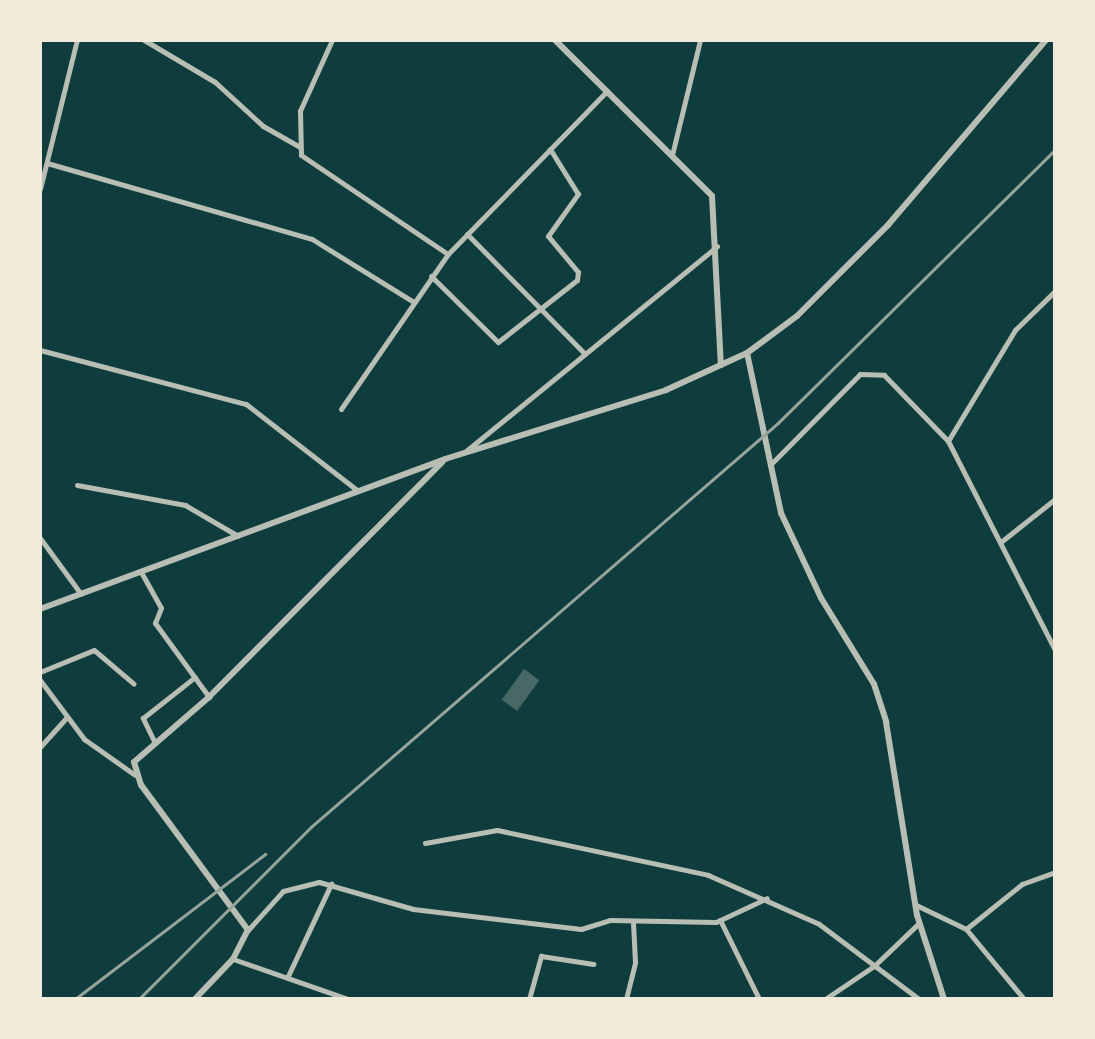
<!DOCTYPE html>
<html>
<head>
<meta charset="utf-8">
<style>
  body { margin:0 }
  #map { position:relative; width:1095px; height:1039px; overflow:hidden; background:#0f3d3e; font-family:Montserrat,sans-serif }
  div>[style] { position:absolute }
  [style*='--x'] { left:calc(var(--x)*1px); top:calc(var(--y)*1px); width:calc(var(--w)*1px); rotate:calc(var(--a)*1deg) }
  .building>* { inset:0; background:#486865; transform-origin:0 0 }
  .minor>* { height:5px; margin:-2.5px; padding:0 2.5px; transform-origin:2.5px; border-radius:2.5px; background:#b8beb3 }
  .tertiary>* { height:6px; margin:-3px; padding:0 3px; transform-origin:3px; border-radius:3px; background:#b8beb3 }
  .rail>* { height:2.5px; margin:-1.25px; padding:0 1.25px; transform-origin:1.25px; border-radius:1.25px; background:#97a49c }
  span { translate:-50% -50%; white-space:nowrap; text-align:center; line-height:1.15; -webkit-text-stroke:9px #f1e9da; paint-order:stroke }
  .frame { position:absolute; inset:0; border:42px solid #f1e9da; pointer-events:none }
</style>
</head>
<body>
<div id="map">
  <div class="building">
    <div style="left:524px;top:669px;width:19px;height:38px;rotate:36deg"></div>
  </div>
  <div class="minor">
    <div style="--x:144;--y:40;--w:82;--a:30.6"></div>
    <div style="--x:215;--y:82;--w:65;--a:42.5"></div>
    <div style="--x:263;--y:126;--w:43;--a:29.6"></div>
    <div style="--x:332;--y:40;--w:78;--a:114.3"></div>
    <div style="--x:300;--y:111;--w:44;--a:88.7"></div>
    <div style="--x:301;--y:155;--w:177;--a:34"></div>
    <div style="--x:672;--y:155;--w:118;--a:-76.3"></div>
    <div style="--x:47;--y:163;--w:276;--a:16"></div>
    <div style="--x:312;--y:239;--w:118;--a:31.8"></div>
    <div style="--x:40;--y:189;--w:154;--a:-76.1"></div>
    <div style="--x:467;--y:234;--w:168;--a:45.5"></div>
    <div style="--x:431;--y:276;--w:94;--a:44.6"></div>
    <div style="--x:498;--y:342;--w:100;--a:-38.1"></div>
    <div style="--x:577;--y:280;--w:8;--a:-83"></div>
    <div style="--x:578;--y:272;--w:47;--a:-129.8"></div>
    <div style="--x:548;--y:236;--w:52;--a:-54.5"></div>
    <div style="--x:578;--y:194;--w:53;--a:-121.9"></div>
    <div style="--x:40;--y:350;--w:213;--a:14.7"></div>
    <div style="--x:246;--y:404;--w:142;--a:37.8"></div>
    <div style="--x:341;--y:409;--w:188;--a:-55.4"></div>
    <div style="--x:448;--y:254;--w:228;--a:-45.7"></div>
    <div style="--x:948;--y:441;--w:130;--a:-58.9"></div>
    <div style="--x:1015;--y:330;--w:56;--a:-44.3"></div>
    <div style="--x:466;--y:451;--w:324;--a:-39.2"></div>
    <div style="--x:770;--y:465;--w:128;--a:-45.3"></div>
    <div style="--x:860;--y:374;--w:24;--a:2"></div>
    <div style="--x:884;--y:375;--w:92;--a:45.9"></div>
    <div style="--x:948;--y:441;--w:235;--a:62.9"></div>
    <div style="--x:77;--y:485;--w:110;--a:10.5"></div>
    <div style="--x:185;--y:505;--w:61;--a:30.3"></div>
    <div style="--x:40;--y:538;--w:69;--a:53.8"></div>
    <div style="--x:1002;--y:541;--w:68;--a:-38.4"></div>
    <div style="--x:141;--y:572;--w:41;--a:60.9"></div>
    <div style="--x:161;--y:608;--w:16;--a:112"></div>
    <div style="--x:155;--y:623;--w:92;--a:53.9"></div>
    <div style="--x:40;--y:672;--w:58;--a:-22.2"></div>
    <div style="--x:94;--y:650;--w:52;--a:40.4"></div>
    <div style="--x:40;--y:680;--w:74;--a:53.3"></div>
    <div style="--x:84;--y:739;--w:62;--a:35.2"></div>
    <div style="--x:155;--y:743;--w:28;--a:-116"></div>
    <div style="--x:143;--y:718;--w:66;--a:-38.3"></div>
    <div style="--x:40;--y:747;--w:39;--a:-48"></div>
    <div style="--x:425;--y:843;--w:73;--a:-10.2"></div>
    <div style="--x:497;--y:830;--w:216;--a:12"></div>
    <div style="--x:708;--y:875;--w:121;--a:23.8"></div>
    <div style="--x:819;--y:924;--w:125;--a:36.9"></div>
    <div style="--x:916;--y:905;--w:55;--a:25.6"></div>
    <div style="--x:966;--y:929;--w:91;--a:50.4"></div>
    <div style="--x:720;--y:920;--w:88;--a:63.7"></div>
    <div style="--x:966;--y:929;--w:72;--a:-38.8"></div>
    <div style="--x:1022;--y:884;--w:35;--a:-20"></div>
    <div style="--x:248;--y:930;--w:52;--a:-48.1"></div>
    <div style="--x:283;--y:891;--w:37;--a:-14"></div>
    <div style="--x:319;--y:882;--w:98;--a:16"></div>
    <div style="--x:413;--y:909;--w:169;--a:6.8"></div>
    <div style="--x:581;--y:929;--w:30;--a:-17"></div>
    <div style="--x:610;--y:920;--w:106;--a:1.1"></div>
    <div style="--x:716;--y:922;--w:56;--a:-25.2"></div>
    <div style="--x:233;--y:959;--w:122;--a:19.2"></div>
    <div style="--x:288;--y:976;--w:102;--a:-64.9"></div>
    <div style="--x:529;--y:999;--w:45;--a:-74.4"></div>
    <div style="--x:541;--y:956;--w:53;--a:8.7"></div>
    <div style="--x:626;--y:999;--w:38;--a:-76"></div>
    <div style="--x:635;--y:962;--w:40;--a:-92.9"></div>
    <div style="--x:825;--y:999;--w:59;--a:-34"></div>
    <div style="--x:874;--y:966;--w:62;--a:-43.7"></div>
  </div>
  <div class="tertiary">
    <div style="--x:555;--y:40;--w:221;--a:44.8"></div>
    <div style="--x:712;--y:196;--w:169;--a:87"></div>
    <div style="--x:747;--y:353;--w:164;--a:78"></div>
    <div style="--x:781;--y:513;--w:94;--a:64.8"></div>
    <div style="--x:821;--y:598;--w:101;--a:58.4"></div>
    <div style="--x:874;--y:684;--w:40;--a:72"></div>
    <div style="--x:886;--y:722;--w:195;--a:80.9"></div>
    <div style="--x:917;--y:915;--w:88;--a:72.2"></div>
    <div style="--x:40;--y:609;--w:432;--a:-20.3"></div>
    <div style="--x:445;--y:459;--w:232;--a:-17.3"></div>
    <div style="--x:666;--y:390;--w:89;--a:-24.6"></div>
    <div style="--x:747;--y:353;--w:62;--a:-36.5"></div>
    <div style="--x:797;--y:316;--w:129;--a:-45"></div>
    <div style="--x:888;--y:225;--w:243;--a:-49.5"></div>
    <div style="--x:195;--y:999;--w:55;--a:-46.5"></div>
    <div style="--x:233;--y:959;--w:33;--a:-63"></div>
    <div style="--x:248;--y:930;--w:180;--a:-126.4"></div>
    <div style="--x:141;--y:785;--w:24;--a:-107"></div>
    <div style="--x:134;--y:762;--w:99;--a:-40.9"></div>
    <div style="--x:209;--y:697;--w:331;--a:-45.2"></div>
  </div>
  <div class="rail">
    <div style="--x:75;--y:999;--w:239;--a:-37.3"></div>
    <div style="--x:139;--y:999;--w:243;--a:-45"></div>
    <div style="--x:311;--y:827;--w:617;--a:-40.86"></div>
    <div style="--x:778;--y:423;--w:389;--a:-44.6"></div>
  </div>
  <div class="frame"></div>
</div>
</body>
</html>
